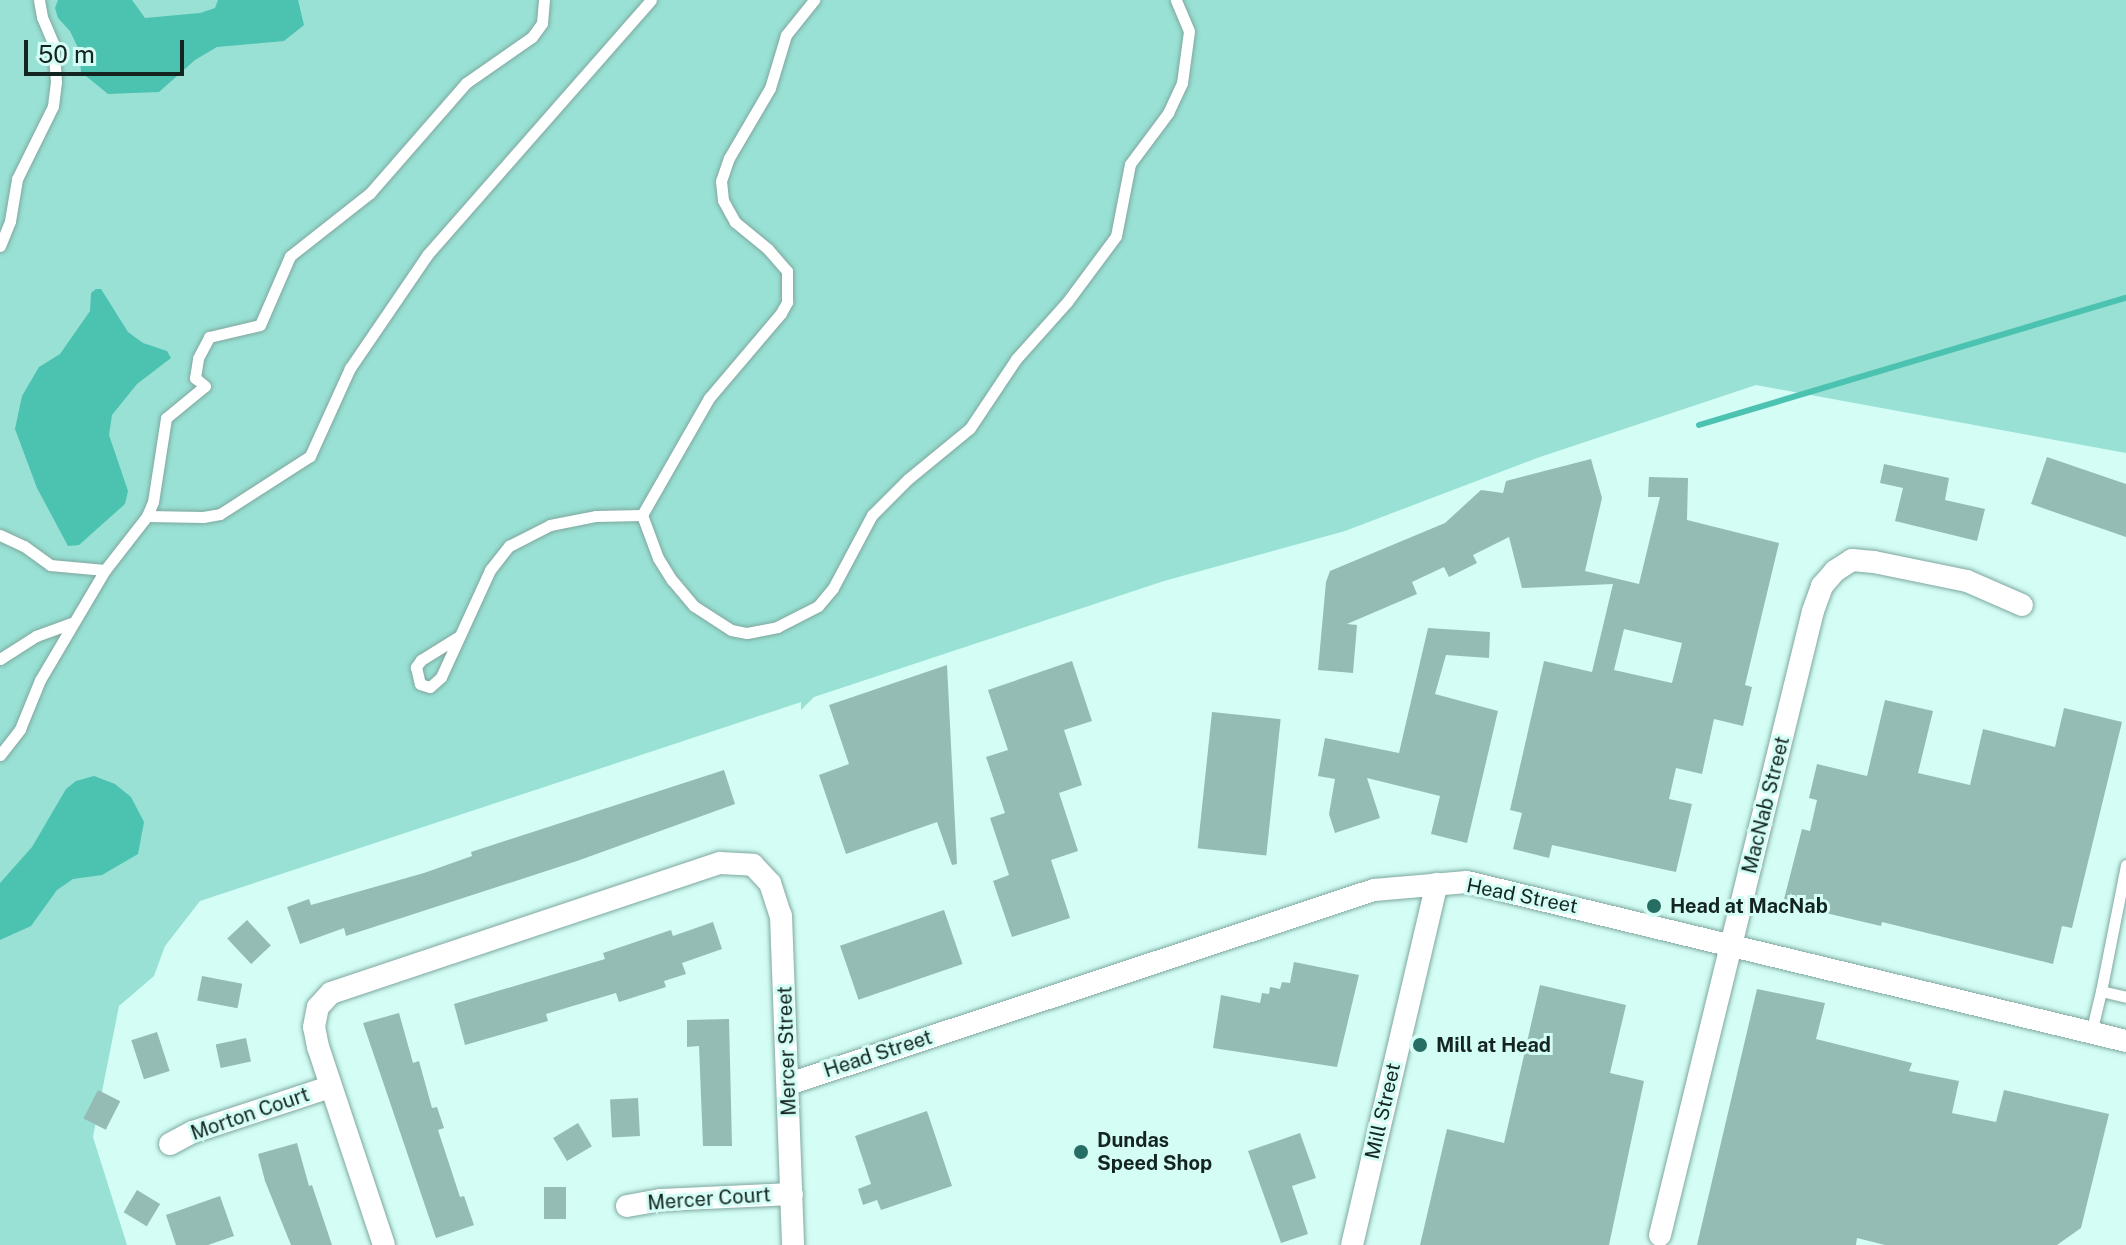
<!DOCTYPE html>
<html>
<head>
<meta charset="utf-8">
<style>
  body { margin:0 }
  #map { position:relative; width:2126px; height:1245px; overflow:hidden; background:#d3fdf5; font-family:"Public Sans",sans-serif }
  div>[style] { position:absolute }
  [style*='--x'] { left:calc(var(--x)*1px); top:calc(var(--y)*1px); width:calc(var(--w)*1px); rotate:calc(var(--a)*1deg) }
  .green>* { inset:0; background:#99e1d4 }
  .water>* { inset:0; background:#4cc2b1 }
  .stream>* { height:6px; margin:-3px; padding:0 3px; transform-origin:3px; border-radius:3px; background:#4cc2b1 }
  .building>* { inset:0; background:#94bcb5; transform-origin:0 0 }
  .roads { filter:drop-shadow(0 0 2px #7fa79f) drop-shadow(0 0 2px #7fa79f) }
  .service>* { height:11px; margin:-5.5px; padding:0 5.5px; transform-origin:5.5px; border-radius:5.5px; background:#fff }
  .minor>* { height:22px; margin:-11px; padding:0 11px; transform-origin:11px; border-radius:11px; background:#fff }
  .dots>* { width:22px; height:22px; translate:-50% -50%; box-sizing:border-box; border:4px solid #d3fdf5; border-radius:50% }
  span { translate:-50% -50%; white-space:nowrap; text-align:center; line-height:1.15; -webkit-text-stroke:6px #d3fdf5; paint-order:stroke }
  .street-label { font-size:20px; color:#142421 }
  .poi-label { font-size:20px; color:#142421; font-weight:700 }
  .left { translate:0 -50%; text-align:left }
  .scale { position:absolute; left:24px; top:40px; width:160px; height:36px; box-sizing:border-box; border:4px solid #142421; border-top:0; padding-left:10px; font-size:24px; line-height:28px; white-space:nowrap; color:#142421; -webkit-text-stroke:6px #d3fdf5; paint-order:stroke }
</style>
</head>
<body>
<div id="map">
  <div class="green">
    <div style="clip-path:polygon(0 0,2126px 0,2126px 453px,1756px 385px,1537px 458px,1345px 531px,1164px 581px,814px 697px,801px 710px,801px 702px,200px 901px,165px 946px,154px 976px,119px 1006px,93px 1137px,127px 1245px,0 1245px)"></div>
  </div>
  <div class="water">
    <div style="clip-path:polygon(58px 0,132px 0,145px 18px,200px 13px,215px 8px,218px 0,298px 0,304px 25px,284px 41px,217px 47px,195px 60px,159px 92px,108px 94px,81px 72px,79px 50px,70px 31px,58px 18px,55px 8px)"></div>
    <div style="clip-path:polygon(96px 289px,101px 289px,128px 332px,143px 343px,167px 351px,171px 358px,137px 384px,112px 415px,109px 435px,128px 491px,125px 504px,79px 545px,68px 546px,37px 488px,15px 429px,22px 396px,39px 367px,60px 354px,90px 311px,91px 293px)"></div>
    <div style="clip-path:polygon(94px 776px,115px 784px,131px 797px,144px 822px,138px 854px,102px 875px,73px 879px,57px 890px,31px 926px,0 940px,0 883px,32px 847px,66px 789px,76px 781px)"></div>
  </div>
  <div class="stream">
    <div style="--x:1699;--y:425;--w:445;--a:-16.6"></div>
  </div>
  <div class="building">
    <div style="clip-path:polygon(2047px 457px,2126px 484px,2126px 537px,2031px 504px)"></div>
    <div style="clip-path:polygon(evenodd,1591px 459px,1602px 498px,1585px 571px,1639px 584px,1660px 497px,1648px 497px,1649px 477px,1688px 478px,1687px 520px,1779px 543px,1745px 685px,1752px 687px,1743px 726px,1714px 719px,1702px 774px,1676px 768px,1669px 799px,1692px 804px,1676px 872px,1552px 845px,1549px 858px,1513px 849px,1522px 813px,1510px 810px,1544px 661px,1592px 672px,1613px 584px,1522px 588px,1509px 537px,1473px 555px,1477px 563px,1449px 577px,1444px 567px,1412px 582px,1417px 594px,1347px 624px,1357px 625px,1353px 673px,1318px 670px,1326px 582px,1330px 571px,1445px 523px,1481px 490px,1503px 493px,1506px 481px,1591px 459px,1624px 629px,1682px 643px,1672px 683px,1614px 670px,1624px 629px)"></div>
    <div style="clip-path:polygon(1884px 464px,1949px 478px,1945px 500px,1985px 509px,1977px 541px,1895px 521px,1903px 488px,1880px 483px)"></div>
    <div style="clip-path:polygon(1428px 628px,1490px 632px,1489px 658px,1446px 655px,1435px 694px,1498px 711px,1467px 843px,1431px 834px,1440px 796px,1367px 778px,1380px 818px,1335px 833px,1329px 814px,1335px 779px,1318px 776px,1325px 738px,1399px 753px)"></div>
    <div style="clip-path:polygon(1072px 661px,1092px 721px,1064px 730px,1082px 785px,1059px 793px,1078px 851px,1051px 860px,1070px 918px,1012px 937px,993px 881px,1009px 875px,990px 818px,1005px 813px,986px 757px,1008px 750px,988px 690px)"></div>
    <div style="clip-path:polygon(947px 665px,957px 864px,952px 865px,937px 822px,846px 854px,819px 775px,849px 764px,829px 705px)"></div>
    <div style="clip-path:polygon(1885px 700px,1933px 711px,1918px 773px,1970px 785px,1983px 729px,2055px 747px,2064px 708px,2122px 722px,2072px 928px,2062px 926px,2053px 964px,1882px 922px,1881px 926px,1813px 910px,1812px 914px,1782px 907px,1802px 829px,1810px 831px,1817px 800px,1809px 798px,1817px 764px,1867px 776px)"></div>
    <div style="left:1212px;top:712px;width:69px;height:137px;rotate:6deg"></div>
    <div style="clip-path:polygon(724px 770px,735px 804px,577px 861px,346px 936px,344px 928px,300px 944px,287px 907px,309px 899px,311px 905px,424px 873px,472px 856px,471px 852px)"></div>
    <div style="left:944px;top:910px;width:57px;height:110px;rotate:71deg"></div>
    <div style="left:247px;top:920px;width:35px;height:27px;rotate:47deg"></div>
    <div style="clip-path:polygon(713px 922px,722px 949px,682px 963px,686px 974px,664px 981px,666px 987px,619px 1002px,616px 993px,546px 1014px,548px 1021px,465px 1045px,454px 1004px,605px 959px,603px 953px,671px 930px,673px 936px)"></div>
    <div style="clip-path:polygon(1294px 962px,1359px 975px,1337px 1067px,1213px 1048px,1221px 995px,1260px 1003px,1262px 993px,1269px 994px,1270px 987px,1280px 989px,1282px 982px,1290px 983px)"></div>
    <div style="left:202px;top:976px;width:41px;height:25px;rotate:11deg"></div>
    <div style="clip-path:polygon(1540px 985px,1626px 1005px,1610px 1073px,1644px 1081px,1609px 1245px,1420px 1245px,1447px 1129px,1504px 1143px)"></div>
    <div style="clip-path:polygon(1757px 989px,1825px 1003px,1816px 1039px,1912px 1063px,1909px 1071px,1959px 1081px,1952px 1113px,1996px 1122px,2004px 1090px,2109px 1114px,2081px 1228px,2057px 1245px,1885px 1245px,1857px 1238px,1856px 1245px,1697px 1245px)"></div>
    <div style="clip-path:polygon(399px 1013px,413px 1063px,419px 1061px,432px 1108px,437px 1107px,444px 1128px,438px 1130px,460px 1197px,464px 1196px,474px 1225px,436px 1238px,363px 1023px)"></div>
    <div style="clip-path:polygon(729px 1019px,732px 1146px,703px 1146px,699px 1046px,687px 1047px,687px 1020px)"></div>
    <div style="left:157px;top:1032px;width:41px;height:27px;rotate:72deg"></div>
    <div style="left:246px;top:1038px;width:24px;height:31px;rotate:78deg"></div>
    <div style="left:98px;top:1090px;width:25px;height:32px;rotate:27deg"></div>
    <div style="left:638px;top:1098px;width:38px;height:28px;rotate:87deg"></div>
    <div style="clip-path:polygon(927px 1111px,952px 1186px,881px 1210px,877px 1200px,863px 1205px,858px 1189px,871px 1184px,855px 1136px)"></div>
    <div style="left:578px;top:1123px;width:27px;height:29px;rotate:59deg"></div>
    <div style="clip-path:polygon(1300px 1133px,1316px 1178px,1292px 1186px,1308px 1234px,1281px 1243px,1248px 1151px)"></div>
    <div style="clip-path:polygon(297px 1143px,309px 1186px,312px 1185px,332px 1245px,291px 1245px,265px 1181px,258px 1154px)"></div>
    <div style="left:544px;top:1187px;width:22px;height:32px"></div>
    <div style="left:137px;top:1190px;width:27px;height:26px;rotate:31deg"></div>
    <div style="clip-path:polygon(220px 1196px,234px 1236px,208px 1245px,176px 1245px,166px 1215px)"></div>
  </div>
  <div class="roads">
    <div class="service">
      <div style="--x:0;--y:246;--w:27;--a:-68"></div>
      <div style="--x:10;--y:221;--w:43;--a:-80.5"></div>
      <div style="--x:17;--y:179;--w:81;--a:-63.7"></div>
      <div style="--x:53;--y:106;--w:24;--a:-83"></div>
      <div style="--x:56;--y:82;--w:39;--a:-94"></div>
      <div style="--x:53;--y:43;--w:28;--a:-113"></div>
      <div style="--x:42;--y:17;--w:17;--a:-100"></div>
      <div style="--x:642;--y:515;--w:135;--a:-60.2"></div>
      <div style="--x:709;--y:398;--w:111;--a:-49.7"></div>
      <div style="--x:781;--y:313;--w:13;--a:-61"></div>
      <div style="--x:787;--y:302;--w:31;--a:-90"></div>
      <div style="--x:787;--y:271;--w:29;--a:-131"></div>
      <div style="--x:768;--y:249;--w:43;--a:-140.7"></div>
      <div style="--x:735;--y:222;--w:25;--a:-119"></div>
      <div style="--x:723;--y:200;--w:19;--a:-96"></div>
      <div style="--x:721;--y:181;--w:24;--a:-71"></div>
      <div style="--x:729;--y:158;--w:81;--a:-59.6"></div>
      <div style="--x:770;--y:88;--w:55;--a:-73.2"></div>
      <div style="--x:786;--y:35;--w:45;--a:-51.3"></div>
      <div style="--x:147;--y:516;--w:56;--a:1"></div>
      <div style="--x:203;--y:517;--w:17;--a:-10"></div>
      <div style="--x:220;--y:514;--w:107;--a:-32.8"></div>
      <div style="--x:310;--y:456;--w:97;--a:-65.6"></div>
      <div style="--x:350;--y:368;--w:137;--a:-55.7"></div>
      <div style="--x:427;--y:255;--w:339;--a:-48.7"></div>
      <div style="--x:0;--y:535;--w:26;--a:25"></div>
      <div style="--x:24;--y:546;--w:32;--a:36"></div>
      <div style="--x:50;--y:565;--w:55;--a:5.2"></div>
      <div style="--x:105;--y:570;--w:68;--a:-52.1"></div>
      <div style="--x:147;--y:516;--w:15;--a:-67"></div>
      <div style="--x:153;--y:502;--w:85;--a:-81.2"></div>
      <div style="--x:166;--y:418;--w:50;--a:-39.4"></div>
      <div style="--x:205;--y:386;--w:13;--a:-141"></div>
      <div style="--x:195;--y:378;--w:20;--a:-81"></div>
      <div style="--x:198;--y:358;--w:24;--a:-62"></div>
      <div style="--x:209;--y:337;--w:52;--a:-13.2"></div>
      <div style="--x:260;--y:325;--w:75;--a:-66.5"></div>
      <div style="--x:290;--y:256;--w:102;--a:-38.2"></div>
      <div style="--x:370;--y:193;--w:146;--a:-48.9"></div>
      <div style="--x:466;--y:83;--w:80;--a:-34.9"></div>
      <div style="--x:532;--y:37;--w:17;--a:-54"></div>
      <div style="--x:542;--y:23;--w:23;--a:-85"></div>
      <div style="--x:458;--y:637;--w:44;--a:148.1"></div>
      <div style="--x:421;--y:660;--w:9;--a:126"></div>
      <div style="--x:416;--y:667;--w:17;--a:77"></div>
      <div style="--x:420;--y:684;--w:10;--a:17"></div>
      <div style="--x:430;--y:687;--w:15;--a:-42"></div>
      <div style="--x:441;--y:677;--w:118;--a:-65.4"></div>
      <div style="--x:490;--y:570;--w:31;--a:-52"></div>
      <div style="--x:509;--y:546;--w:46;--a:-27.1"></div>
      <div style="--x:550;--y:525;--w:47;--a:-11.1"></div>
      <div style="--x:596;--y:516;--w:46;--a:-1.2"></div>
      <div style="--x:642;--y:515;--w:46;--a:69.6"></div>
      <div style="--x:658;--y:558;--w:26;--a:58"></div>
      <div style="--x:672;--y:580;--w:34;--a:50"></div>
      <div style="--x:694;--y:606;--w:44;--a:33"></div>
      <div style="--x:731;--y:630;--w:16;--a:11"></div>
      <div style="--x:747;--y:633;--w:31;--a:-11"></div>
      <div style="--x:777;--y:627;--w:46;--a:-27.1"></div>
      <div style="--x:818;--y:606;--w:23;--a:-50"></div>
      <div style="--x:833;--y:588;--w:83;--a:-61.9"></div>
      <div style="--x:872;--y:515;--w:51;--a:-45"></div>
      <div style="--x:908;--y:479;--w:80;--a:-39.4"></div>
      <div style="--x:970;--y:428;--w:83;--a:-56.3"></div>
      <div style="--x:1016;--y:359;--w:76;--a:-48.2"></div>
      <div style="--x:1067;--y:302;--w:82;--a:-53.4"></div>
      <div style="--x:1116;--y:236;--w:73;--a:-79"></div>
      <div style="--x:1130;--y:164;--w:64;--a:-53.3"></div>
      <div style="--x:1168;--y:113;--w:33;--a:-65"></div>
      <div style="--x:1182;--y:83;--w:52;--a:-82.3"></div>
      <div style="--x:1189;--y:31;--w:34;--a:-113"></div>
      <div style="--x:0;--y:659;--w:43;--a:-32.6"></div>
      <div style="--x:36;--y:636;--w:38;--a:-20"></div>
      <div style="--x:0;--y:755;--w:33;--a:-52"></div>
      <div style="--x:20;--y:729;--w:53;--a:-67.8"></div>
      <div style="--x:40;--y:680;--w:128;--a:-59.4"></div>
      <div style="--x:2126;--y:865;--w:128;--a:101.2"></div>
      <div style="--x:2101;--y:991;--w:26;--a:13"></div>
      <div style="--x:2091;--y:1033;--w:43;--a:-76.6"></div>
    </div>
    <div class="minor">
      <div style="--x:789;--y:1084;--w:616;--a:-18.35"></div>
      <div style="--x:1374;--y:890;--w:93;--a:-4.9"></div>
      <div style="--x:1467;--y:882;--w:678;--a:13.56"></div>
      <div style="--x:170;--y:1144;--w:26;--a:-28"></div>
      <div style="--x:193;--y:1132;--w:144;--a:-18.2"></div>
      <div style="--x:627;--y:1206;--w:35;--a:-10"></div>
      <div style="--x:661;--y:1200;--w:131;--a:-2.6"></div>
      <div style="--x:1660;--y:1235;--w:642;--a:-76.22"></div>
      <div style="--x:1813;--y:611;--w:27;--a:-70"></div>
      <div style="--x:1822;--y:586;--w:20;--a:-49"></div>
      <div style="--x:1835;--y:571;--w:20;--a:-33"></div>
      <div style="--x:1852;--y:560;--w:22;--a:5"></div>
      <div style="--x:1874;--y:562;--w:95;--a:11.5"></div>
      <div style="--x:1967;--y:581;--w:60;--a:23.6"></div>
      <div style="--x:384;--y:1245;--w:209;--a:-108.4"></div>
      <div style="--x:318;--y:1047;--w:20;--a:-101"></div>
      <div style="--x:314;--y:1027;--w:20;--a:-79"></div>
      <div style="--x:318;--y:1007;--w:19;--a:-47"></div>
      <div style="--x:331;--y:993;--w:410;--a:-18.5"></div>
      <div style="--x:720;--y:863;--w:33;--a:3"></div>
      <div style="--x:753;--y:865;--w:25;--a:47"></div>
      <div style="--x:770;--y:883;--w:35;--a:72"></div>
      <div style="--x:781;--y:916;--w:329;--a:87.9"></div>
      <div style="--x:1352;--y:1245;--w:371;--a:-76.8"></div>
    </div>
  </div>
  <div class="dots">
    <div style="left:1654px;top:906px;background:#266d63"></div>
    <div style="left:1420px;top:1045px;background:#266d63"></div>
    <div style="left:1081px;top:1152px;background:#266d63"></div>
  </div>
  <div class="street-label">
    <span style="left:1766px;top:805px;rotate:-76deg">MacNab Street</span>
    <span style="left:1522px;top:896px;rotate:11deg">Head Street</span>
    <span style="left:787px;top:1051px;rotate:-92deg">Mercer Street</span>
    <span style="left:878px;top:1054px;rotate:-18deg">Head Street</span>
    <span style="left:1383px;top:1111px;rotate:-77deg">Mill Street</span>
    <span style="left:250px;top:1114px;rotate:-19deg">Morton Court</span>
    <span style="left:709px;top:1199px;rotate:-4deg">Mercer Court</span>
  </div>
  <div class="poi-label">
    <span class="left" style="left:1670px;top:906px">Head at MacNab</span>
    <span class="left" style="left:1436px;top:1045px">Mill at Head</span>
    <span class="left" style="left:1097px;top:1152px">Dundas<br>Speed Shop</span>
  </div>
  <div class="scale">50 m</div>
</div>
</body>
</html>
